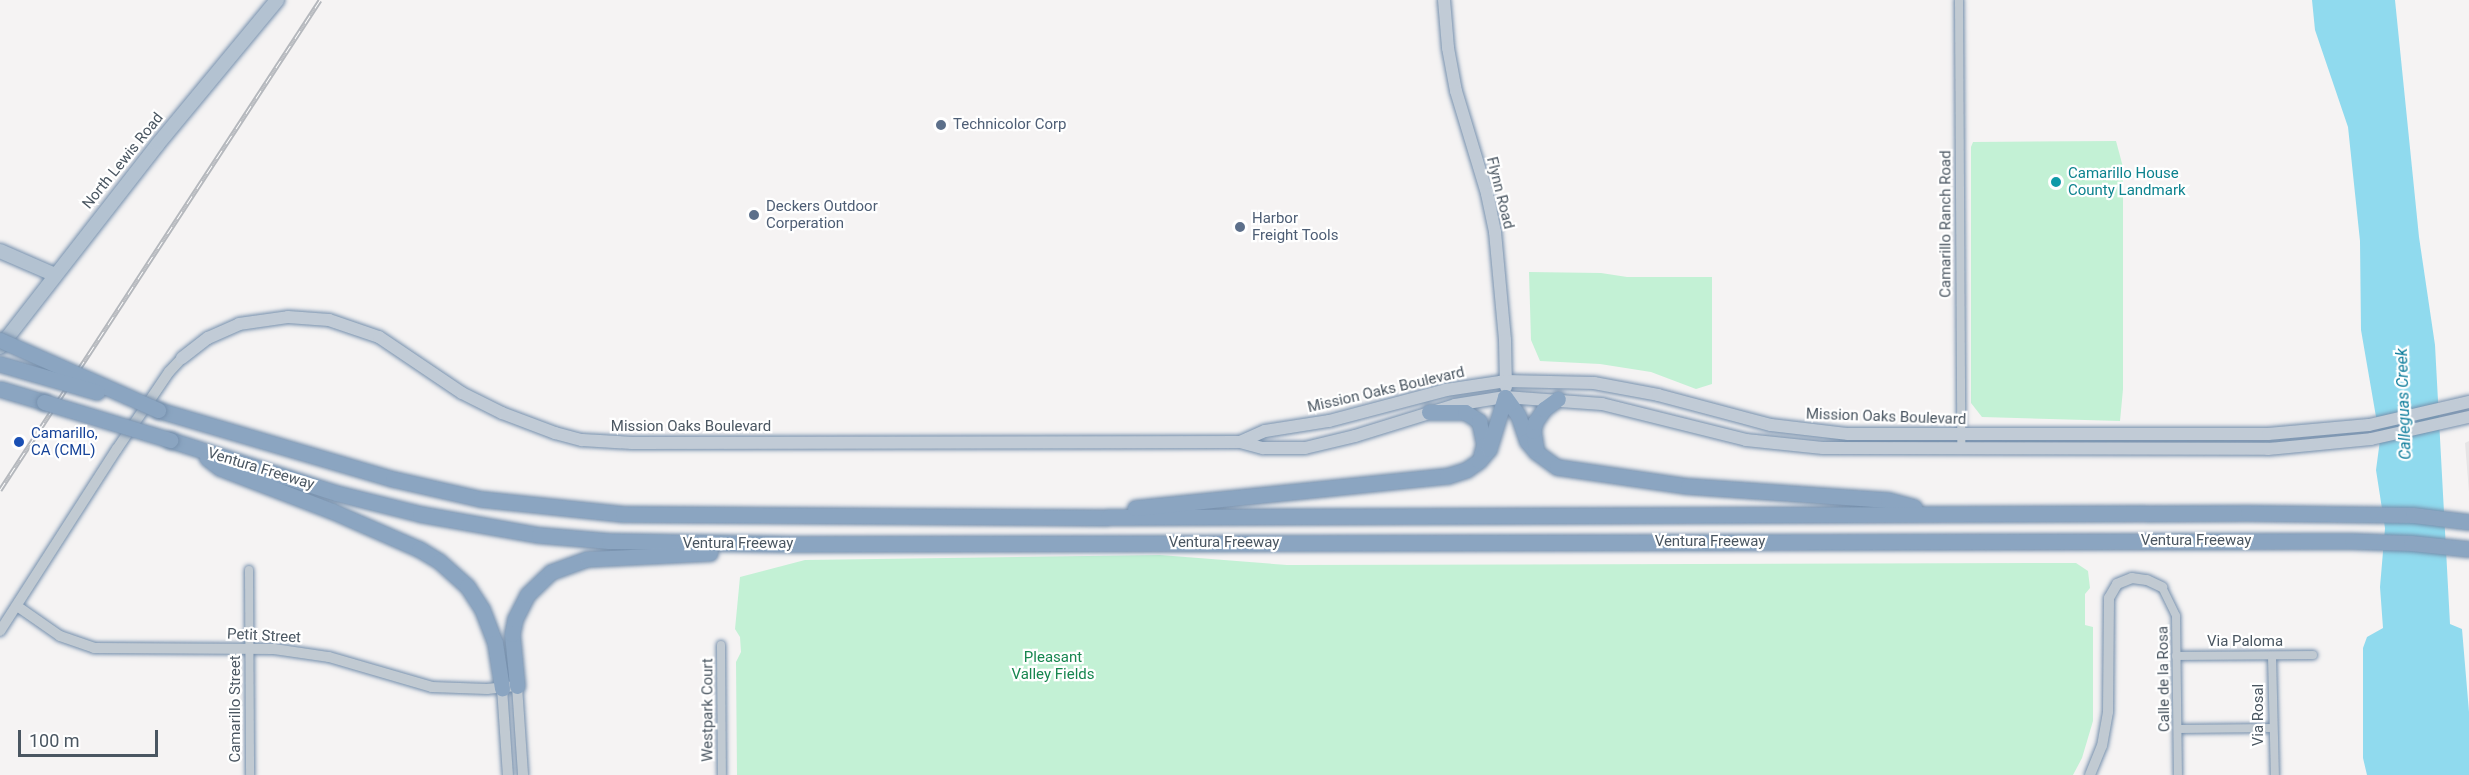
<!DOCTYPE html>
<html>
<head>
<meta charset="utf-8">
<style>
  body { margin:0 }
  #map { position:relative; width:2469px; height:775px; overflow:hidden; background:#f5f3f3; font-family:Roboto,sans-serif }
  div>[style] { position:absolute }
  [style*='--x'] { left:calc(var(--x)*1px); top:calc(var(--y)*1px); width:calc(var(--w)*1px); rotate:calc(var(--a)*1deg) }
  .education>* { inset:0; background:#e6e4e5 }
  .green>* { inset:0; background:#c3f1d5 }
  .water>* { inset:0; background:#90daee }
  .roads { filter:drop-shadow(0 0 2px #7690ad) drop-shadow(0 0 2px #7690ad) }
  .minor>* { height:8px; margin:-4px; padding:0 4px; transform-origin:4px; border-radius:4px; background:#c1cad2 }
  .tertiary>* { height:10px; margin:-5px; padding:0 5px; transform-origin:5px; border-radius:5px; background:#c1cad2 }
  .secondary>* { height:12px; margin:-6px; padding:0 6px; transform-origin:6px; border-radius:6px; background:#c1cbd6 }
  .primary>* { height:14px; margin:-7px; padding:0 7px; transform-origin:7px; border-radius:7px; background:#b3c2d1 }
  .motorway>* { height:15px; margin:-7.5px; padding:0 7.5px; transform-origin:7.5px; border-radius:7.5px; background:#8ba5c1 }
  .rail>* { height:5px; margin-top:-2.5px; transform-origin:0; background:repeating-linear-gradient(90deg,#fff 0 9px,#b5b8bd 0 18px); box-sizing:border-box; border-block:2px solid #b5b8bd }
  .bridges { filter:drop-shadow(0 0 2px #7690ad) drop-shadow(0 0 2px #7690ad) }
  .motorway-bridge>* { height:15px; margin:-7.5px; padding:0 7.5px; transform-origin:7.5px; border-radius:7.5px; background:#8ba5c1 }
  .dots>* { width:16px; height:16px; translate:-50% -50%; box-sizing:border-box; border:3px solid #fff; border-radius:50% }
  span { translate:-50% -50%; white-space:nowrap; text-align:center; line-height:1.15; -webkit-text-stroke:4.5px #fff; paint-order:stroke }
  .service-label { font-size:15px; color:#4e5e75 }
  .left { translate:0 -50%; text-align:left }
  .street-label { font-size:15px; color:#4a5661 }
  .culture-label { font-size:15px; color:#0d838f }
  .transit-label { font-size:15px; color:#164399 }
  .park-label { font-size:15px; color:#17864f }
  .water-label { font-size:16px; color:#0c7c9b; font-style:italic }
  .scale { position:absolute; left:18px; top:730px; width:140px; height:27px; box-sizing:border-box; border:3px solid #4a5661; border-top:0; padding-left:8px; font-size:18px; line-height:21px; white-space:nowrap; color:#4a5661; -webkit-text-stroke:4px #fff; paint-order:stroke }
</style>
</head>
<body>
<div id="map">
  <div class="education">
    <div style="clip-path:polygon(2469px 441px,2469px 492px,2465px 443px)"></div>
  </div>
  <div class="green">
    <div style="clip-path:polygon(2116px 141px,2123px 167px,2123px 389px,2120px 421px,1982px 417px,1971px 403px,1971px 147px,1973px 142px)"></div>
    <div style="clip-path:polygon(1529px 272px,1601px 273px,1627px 277px,1712px 277px,1712px 384px,1696px 389px,1651px 372px,1600px 364px,1540px 361px,1531px 340px)"></div>
    <div style="clip-path:polygon(1160px 555px,1287px 565px,2076px 563px,2088px 571px,2090px 588px,2085px 594px,2085px 625px,2093px 627px,2093px 721px,2082px 758px,2073px 775px,737px 775px,736px 662px,741px 652px,740px 637px,735px 629px,740px 577px,805px 560px)"></div>
  </div>
  <div class="water">
    <div style="clip-path:polygon(2312px 0,2395px 0,2419px 237px,2435px 345px,2450px 624px,2462px 629px,2469px 712px,2469px 775px,2367px 775px,2363px 758px,2363px 648px,2367px 637px,2383px 628px,2380px 587px,2385px 528px,2376px 470px,2380px 440px,2361px 330px,2360px 241px,2348px 127px,2315px 30px)"></div>
  </div>
  <div class="roads">
    <div class="minor">
      <div style="--x:1959;--y:0;--w:448;--a:89.7"></div>
      <div style="--x:249;--y:570;--w:205;--a:89.7"></div>
      <div style="--x:2162;--y:587;--w:32;--a:64"></div>
      <div style="--x:2176;--y:616;--w:159;--a:89.3"></div>
      <div style="--x:721;--y:645;--w:130;--a:89.6"></div>
      <div style="--x:2176;--y:656;--w:137;--a:-0.4"></div>
      <div style="--x:2272;--y:656;--w:119;--a:88.6"></div>
      <div style="--x:2178;--y:729;--w:95;--a:-0.6"></div>
    </div>
    <div class="tertiary">
      <div style="--x:17;--y:606;--w:52;--a:34.9"></div>
      <div style="--x:60;--y:636;--w:36;--a:19"></div>
      <div style="--x:94;--y:648;--w:180;--a:0.3"></div>
      <div style="--x:274;--y:649;--w:56;--a:8.3"></div>
      <div style="--x:329;--y:657;--w:107;--a:16.2"></div>
      <div style="--x:432;--y:687;--w:55;--a:2.1"></div>
      <div style="--x:487;--y:689;--w:30;--a:-6"></div>
      <div style="--x:517;--y:686;--w:89;--a:86.1"></div>
      <div style="--x:0;--y:631;--w:216;--a:-57.3"></div>
      <div style="--x:117;--y:449;--w:93;--a:-56"></div>
      <div style="--x:169;--y:372;--w:19;--a:-47"></div>
      <div style="--x:502;--y:688;--w:87;--a:86.1"></div>
      <div style="--x:2090;--y:775;--w:31;--a:-68"></div>
      <div style="--x:2102;--y:746;--w:35;--a:-80"></div>
      <div style="--x:2108;--y:712;--w:114;--a:-89.5"></div>
      <div style="--x:2109;--y:598;--w:16;--a:-60"></div>
      <div style="--x:2117;--y:584;--w:16;--a:-22"></div>
      <div style="--x:2132;--y:578;--w:15;--a:8"></div>
      <div style="--x:2147;--y:580;--w:17;--a:25"></div>
    </div>
    <div class="secondary">
      <div style="--x:1444;--y:0;--w:48;--a:85.2"></div>
      <div style="--x:1448;--y:48;--w:44;--a:79.5"></div>
      <div style="--x:1456;--y:91;--w:108;--a:73.2"></div>
      <div style="--x:1487;--y:194;--w:39;--a:78"></div>
      <div style="--x:1495;--y:232;--w:108;--a:84.7"></div>
      <div style="--x:1505;--y:340;--w:47;--a:88.8"></div>
      <div style="--x:182;--y:358;--w:33;--a:-38"></div>
      <div style="--x:208;--y:338;--w:34;--a:-24"></div>
      <div style="--x:239;--y:324;--w:49;--a:-8.1"></div>
      <div style="--x:288;--y:317;--w:41;--a:4.2"></div>
      <div style="--x:329;--y:320;--w:53;--a:18.8"></div>
      <div style="--x:379;--y:337;--w:100;--a:34"></div>
      <div style="--x:462;--y:393;--w:45;--a:26.6"></div>
      <div style="--x:502;--y:413;--w:57;--a:20.7"></div>
      <div style="--x:555;--y:433;--w:28;--a:15"></div>
      <div style="--x:582;--y:440;--w:50;--a:3.4"></div>
      <div style="--x:632;--y:443;--w:608;--a:-0.09"></div>
      <div style="--x:1240;--y:442;--w:24;--a:15"></div>
      <div style="--x:1263;--y:448;--w:42;--a:0"></div>
      <div style="--x:1305;--y:448;--w:51;--a:-13.5"></div>
      <div style="--x:1355;--y:436;--w:105;--a:-17.2"></div>
      <div style="--x:1455;--y:405;--w:51;--a:-9.1"></div>
      <div style="--x:1505;--y:397;--w:97;--a:4.1"></div>
      <div style="--x:1602;--y:404;--w:148;--a:14"></div>
      <div style="--x:1746;--y:440;--w:77;--a:5.9"></div>
      <div style="--x:1823;--y:448;--w:445;--a:0.1"></div>
      <div style="--x:2268;--y:449;--w:103;--a:-5.5"></div>
      <div style="--x:2371;--y:439;--w:100;--a:-12.7"></div>
      <div style="--x:1240;--y:442;--w:27;--a:-24"></div>
      <div style="--x:1265;--y:431;--w:65;--a:-8.9"></div>
      <div style="--x:1329;--y:421;--w:121;--a:-14.8"></div>
      <div style="--x:1446;--y:390;--w:61;--a:-8.5"></div>
      <div style="--x:1506;--y:381;--w:88;--a:1.3"></div>
      <div style="--x:1594;--y:383;--w:65;--a:10.6"></div>
      <div style="--x:1658;--y:395;--w:117;--a:14.9"></div>
      <div style="--x:1771;--y:425;--w:78;--a:6.7"></div>
      <div style="--x:1848;--y:434;--w:420;--a:0"></div>
      <div style="--x:2268;--y:434;--w:101;--a:-5.1"></div>
      <div style="--x:2369;--y:425;--w:103;--a:-13"></div>
    </div>
    <div class="primary">
      <div style="--x:0;--y:251;--w:58;--a:23.5"></div>
      <div style="--x:0;--y:347;--w:257;--a:-52.1"></div>
      <div style="--x:158;--y:144;--w:187;--a:-50.4"></div>
    </div>
    <div class="motorway">
      <div style="--x:0;--y:389;--w:46;--a:16.5"></div>
      <div style="--x:1505;--y:397;--w:22;--a:54"></div>
      <div style="--x:1518;--y:415;--w:28;--a:71"></div>
      <div style="--x:1527;--y:441;--w:14;--a:51"></div>
      <div style="--x:1536;--y:452;--w:26;--a:36"></div>
      <div style="--x:1557;--y:467;--w:132;--a:8.3"></div>
      <div style="--x:1688;--y:486;--w:200;--a:4"></div>
      <div style="--x:1888;--y:500;--w:27;--a:15"></div>
      <div style="--x:158;--y:410;--w:245;--a:16.4"></div>
      <div style="--x:393;--y:479;--w:90;--a:12.8"></div>
      <div style="--x:481;--y:499;--w:143;--a:6"></div>
      <div style="--x:623;--y:514;--w:485;--a:0.4"></div>
      <div style="--x:1108;--y:517;--w:1140;--a:-0.2"></div>
      <div style="--x:2248;--y:513;--w:165;--a:0.7"></div>
      <div style="--x:2413;--y:515;--w:56;--a:7.1"></div>
      <div style="--x:1429;--y:412;--w:36;--a:0"></div>
      <div style="--x:1465;--y:412;--w:17;--a:33"></div>
      <div style="--x:1479;--y:421;--w:25;--a:78"></div>
      <div style="--x:1484;--y:445;--w:10;--a:107"></div>
      <div style="--x:170;--y:440;--w:174;--a:17.7"></div>
      <div style="--x:336;--y:493;--w:87;--a:14"></div>
      <div style="--x:420;--y:514;--w:121;--a:10"></div>
      <div style="--x:539;--y:535;--w:70;--a:4.9"></div>
      <div style="--x:609;--y:541;--w:184;--a:0.9"></div>
      <div style="--x:793;--y:544;--w:1559;--a:-0.11"></div>
      <div style="--x:2352;--y:541;--w:59;--a:1.9"></div>
      <div style="--x:2411;--y:543;--w:58;--a:5.9"></div>
      <div style="--x:1536;--y:449;--w:18;--a:-99"></div>
      <div style="--x:1533;--y:431;--w:9;--a:-77"></div>
      <div style="--x:1535;--y:422;--w:16;--a:-55"></div>
      <div style="--x:1544;--y:409;--w:17;--a:-36"></div>
      <div style="--x:207;--y:458;--w:16;--a:38"></div>
      <div style="--x:220;--y:468;--w:120;--a:21"></div>
      <div style="--x:332;--y:511;--w:95;--a:23.6"></div>
      <div style="--x:419;--y:549;--w:23;--a:31"></div>
      <div style="--x:439;--y:561;--w:38;--a:42"></div>
      <div style="--x:467;--y:586;--w:27;--a:57"></div>
      <div style="--x:482;--y:609;--w:36;--a:69"></div>
      <div style="--x:495;--y:643;--w:46;--a:81.2"></div>
      <div style="--x:1135;--y:508;--w:314;--a:-5.9"></div>
      <div style="--x:1447;--y:476;--w:20;--a:-18"></div>
      <div style="--x:1466;--y:470;--w:16;--a:-35"></div>
      <div style="--x:1479;--y:461;--w:16;--a:-50"></div>
      <div style="--x:1489;--y:449;--w:54;--a:-72.9"></div>
      <div style="--x:517;--y:686;--w:52;--a:-95.5"></div>
      <div style="--x:512;--y:634;--w:15;--a:-79"></div>
      <div style="--x:515;--y:619;--w:27;--a:-63"></div>
      <div style="--x:527;--y:595;--w:33;--a:-44"></div>
      <div style="--x:551;--y:572;--w:38;--a:-20"></div>
      <div style="--x:587;--y:559;--w:123;--a:-2.8"></div>
    </div>
  </div>
  <div class="rail">
    <div style="--x:0;--y:490;--w:585;--a:-56.85"></div>
  </div>
  <div class="bridges">
    <div class="motorway-bridge">
      <div style="--x:0;--y:340;--w:173;--a:23.9"></div>
      <div style="--x:0;--y:364;--w:101;--a:16.1"></div>
      <div style="--x:44;--y:402;--w:132;--a:16.8"></div>
    </div>
  </div>
  <div class="dots">
    <div style="left:941px;top:125px;background:#5c6f8a"></div>
    <div style="left:2056px;top:182px;background:#0f9aa8"></div>
    <div style="left:754px;top:215px;background:#5c6f8a"></div>
    <div style="left:1240px;top:227px;background:#5c6f8a"></div>
    <div style="left:19px;top:442px;background:#1a4fb4"></div>
  </div>
  <div class="service-label">
    <span class="left" style="left:953px;top:125px">Technicolor Corp</span>
    <span class="left" style="left:766px;top:215px">Deckers Outdoor<br>Corperation</span>
    <span class="left" style="left:1252px;top:227px">Harbor<br>Freight Tools</span>
  </div>
  <div class="street-label">
    <span style="left:123px;top:161px;rotate:-51deg">North Lewis Road</span>
    <span style="left:1500px;top:193px;rotate:76deg">Flynn Road</span>
    <span style="left:1946px;top:224px;rotate:-90deg">Camarillo Ranch Road</span>
    <span style="left:1386px;top:390px;rotate:-13deg">Mission Oaks Boulevard</span>
    <span style="left:1886px;top:417px;rotate:2deg">Mission Oaks Boulevard</span>
    <span style="left:691px;top:427px">Mission Oaks Boulevard</span>
    <span style="left:261px;top:469px;rotate:17deg">Ventura Freeway</span>
    <span style="left:2196px;top:541px">Ventura Freeway</span>
    <span style="left:1710px;top:542px">Ventura Freeway</span>
    <span style="left:1224px;top:543px">Ventura Freeway</span>
    <span style="left:738px;top:544px">Ventura Freeway</span>
    <span style="left:264px;top:636px;rotate:3deg">Petit Street</span>
    <span style="left:2245px;top:642px">Via Paloma</span>
    <span style="left:2164px;top:679px;rotate:-91deg">Calle de la Rosa</span>
    <span style="left:236px;top:709px;rotate:-90deg">Camarillo Street</span>
    <span style="left:708px;top:710px;rotate:-90deg">Westpark Court</span>
    <span style="left:2259px;top:715px;rotate:-90deg">Via Rosal</span>
  </div>
  <div class="culture-label">
    <span class="left" style="left:2068px;top:182px">Camarillo House<br>County Landmark</span>
  </div>
  <div class="transit-label">
    <span class="left" style="left:31px;top:442px">Camarillo,<br>CA (CML)</span>
  </div>
  <div class="park-label">
    <span style="left:1053px;top:666px">Pleasant<br>Valley Fields</span>
  </div>
  <div class="water-label">
    <span style="left:2404px;top:404px;rotate:-92deg">Calleguas Creek</span>
  </div>
  <div class="scale">100 m</div>
</div>
</body>
</html>
